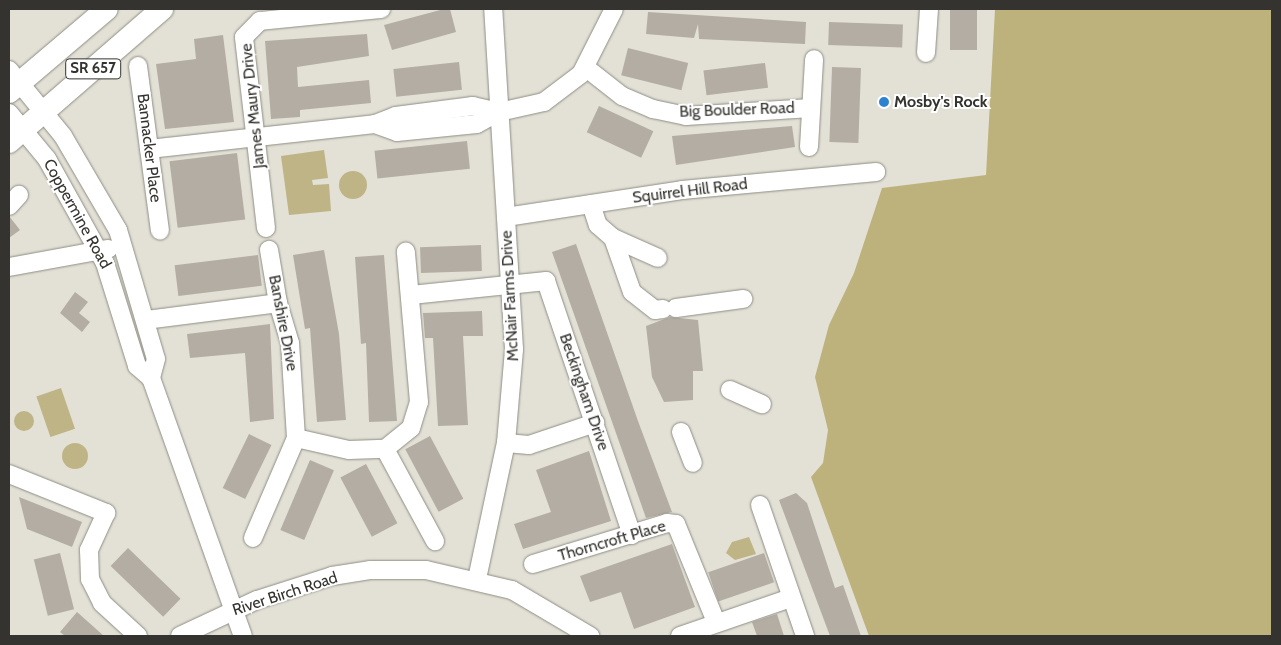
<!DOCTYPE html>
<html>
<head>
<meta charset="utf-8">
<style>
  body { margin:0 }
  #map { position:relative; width:1281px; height:645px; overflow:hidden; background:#e3e1d6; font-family:Cabin,sans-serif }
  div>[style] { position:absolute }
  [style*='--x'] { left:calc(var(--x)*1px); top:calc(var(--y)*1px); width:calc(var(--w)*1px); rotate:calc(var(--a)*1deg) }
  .green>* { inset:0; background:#beb485; transform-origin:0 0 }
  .round { border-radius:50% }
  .forest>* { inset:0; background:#bdb27c }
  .building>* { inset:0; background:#b4ada4; transform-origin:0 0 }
  .roads { filter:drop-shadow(0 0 1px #8e8d83) drop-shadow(0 0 1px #8e8d83) }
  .minor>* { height:18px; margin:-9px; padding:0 9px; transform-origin:9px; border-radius:9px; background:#fff }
  .major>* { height:22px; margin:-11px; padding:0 11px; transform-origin:11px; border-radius:11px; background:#fff }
  .dots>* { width:14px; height:14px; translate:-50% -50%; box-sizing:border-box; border:2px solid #fff; border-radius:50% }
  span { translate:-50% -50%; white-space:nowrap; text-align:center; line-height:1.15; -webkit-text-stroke:4px #fff; paint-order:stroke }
  .shield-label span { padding:1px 4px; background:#fff; border:1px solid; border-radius:4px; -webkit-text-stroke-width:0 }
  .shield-label { font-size:15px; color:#34332f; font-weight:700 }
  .poi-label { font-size:16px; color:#34332f; font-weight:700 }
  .left { translate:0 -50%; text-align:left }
  .street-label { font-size:16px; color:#34332f }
  .frame { position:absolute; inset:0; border:10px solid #34332f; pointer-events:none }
</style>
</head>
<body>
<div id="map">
  <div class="green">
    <div style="clip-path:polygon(324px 150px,328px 178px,312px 180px,313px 185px,329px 184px,331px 211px,289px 215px,281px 156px)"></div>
    <div class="round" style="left:339px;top:171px;width:28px;height:28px"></div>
    <div style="left:61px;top:388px;width:43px;height:26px;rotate:71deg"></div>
    <div class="round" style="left:14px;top:411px;width:20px;height:20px"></div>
    <div class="round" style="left:62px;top:443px;width:26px;height:26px"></div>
    <div style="clip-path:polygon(749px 537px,756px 554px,735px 560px,726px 553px,732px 542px)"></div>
  </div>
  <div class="forest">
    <div style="clip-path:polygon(995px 9px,1272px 9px,1272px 636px,869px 636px,811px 477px,823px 463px,828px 430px,815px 377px,829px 325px,854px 273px,882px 188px,986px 175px)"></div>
  </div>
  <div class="building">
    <div style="clip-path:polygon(444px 9px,450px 9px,456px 32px,392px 50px,384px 25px)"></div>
    <div style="left:950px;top:9px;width:27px;height:41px"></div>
    <div style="clip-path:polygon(648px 12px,806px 22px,805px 44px,699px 39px,698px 24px,694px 38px,646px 34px)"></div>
    <div style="left:829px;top:22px;width:74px;height:23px;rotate:2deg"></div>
    <div style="clip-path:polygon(367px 34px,369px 56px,297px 67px,298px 87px,369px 80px,371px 103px,300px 110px,300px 117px,271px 119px,265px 41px)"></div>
    <div style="clip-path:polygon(223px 35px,234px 122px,165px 129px,156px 64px,196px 59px,194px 39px)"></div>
    <div style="left:628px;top:48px;width:62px;height:28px;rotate:14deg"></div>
    <div style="left:459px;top:62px;width:28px;height:66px;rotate:84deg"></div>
    <div style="left:765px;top:63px;width:25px;height:62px;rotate:83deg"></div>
    <div style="left:832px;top:67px;width:29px;height:75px;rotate:2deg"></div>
    <div style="left:599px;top:106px;width:60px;height:29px;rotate:25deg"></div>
    <div style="clip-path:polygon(792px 126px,795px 147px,676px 165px,672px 136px)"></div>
    <div style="left:467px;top:141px;width:28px;height:93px;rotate:84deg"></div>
    <div style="left:237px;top:153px;width:67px;height:68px;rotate:83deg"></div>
    <div style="clip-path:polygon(9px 216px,20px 230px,9px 238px)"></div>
    <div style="clip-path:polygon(576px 244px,638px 421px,672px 512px,646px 518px,552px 252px)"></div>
    <div style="left:481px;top:245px;width:26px;height:61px;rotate:88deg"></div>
    <div style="clip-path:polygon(324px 250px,339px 334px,346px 420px,317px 422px,310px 328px,305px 329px,293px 255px)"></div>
    <div style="left:258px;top:255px;width:31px;height:84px;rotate:83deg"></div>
    <div style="clip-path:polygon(384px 255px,397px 421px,369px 422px,366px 343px,361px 344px,355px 257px)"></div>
    <div style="clip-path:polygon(75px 292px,88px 302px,79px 313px,90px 322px,82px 332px,60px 313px)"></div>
    <div style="clip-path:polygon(482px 311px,483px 336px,463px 336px,468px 425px,438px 426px,433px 338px,425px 338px,423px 313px)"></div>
    <div style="clip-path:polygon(670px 317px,698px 320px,703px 371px,693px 371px,693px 400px,664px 402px,652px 377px,646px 326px)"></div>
    <div style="clip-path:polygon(270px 324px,274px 419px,250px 422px,245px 353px,190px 358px,187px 334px)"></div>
    <div style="left:249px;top:434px;width:25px;height:60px;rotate:26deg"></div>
    <div style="left:430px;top:436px;width:71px;height:28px;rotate:62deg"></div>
    <div style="clip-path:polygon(589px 451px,611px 521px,523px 549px,514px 524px,551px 512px,536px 470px)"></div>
    <div style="left:310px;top:460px;width:26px;height:76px;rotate:23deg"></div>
    <div style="left:366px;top:464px;width:67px;height:29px;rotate:62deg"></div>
    <div style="clip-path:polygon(796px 493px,807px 503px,835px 588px,843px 585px,861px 636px,830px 636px,779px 500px)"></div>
    <div style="clip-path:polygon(19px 497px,82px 522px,72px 547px,27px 529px)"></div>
    <div style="clip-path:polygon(672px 544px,695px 607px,634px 629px,621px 592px,590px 602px,580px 576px)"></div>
    <div style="left:128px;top:548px;width:73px;height:25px;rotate:44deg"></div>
    <div style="left:60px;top:553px;width:58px;height:27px;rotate:76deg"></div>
    <div style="left:764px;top:553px;width:31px;height:59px;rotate:71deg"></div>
    <div style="clip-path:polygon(77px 612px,104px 636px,65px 636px,60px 632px)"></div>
    <div style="clip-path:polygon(777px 614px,784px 636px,757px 636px,752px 622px)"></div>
  </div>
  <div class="roads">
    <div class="minor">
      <div style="--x:926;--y:53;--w:44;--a:-86.1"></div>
      <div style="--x:138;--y:66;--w:166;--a:82.4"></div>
      <div style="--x:585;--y:67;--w:47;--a:38.1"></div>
      <div style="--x:622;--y:96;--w:34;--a:23"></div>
      <div style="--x:653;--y:109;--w:34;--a:12"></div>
      <div style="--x:686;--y:116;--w:125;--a:-3.7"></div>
      <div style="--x:9;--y:70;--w:85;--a:50.7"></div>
      <div style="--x:63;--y:136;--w:109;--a:59.7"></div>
      <div style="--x:118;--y:230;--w:134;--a:73.6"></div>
      <div style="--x:156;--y:359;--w:20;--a:105"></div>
      <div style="--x:499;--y:112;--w:27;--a:-167"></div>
      <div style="--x:473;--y:106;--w:78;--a:172.6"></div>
      <div style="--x:396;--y:116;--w:22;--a:159"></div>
      <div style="--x:375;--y:124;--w:23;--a:20"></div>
      <div style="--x:397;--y:132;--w:80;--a:-5.7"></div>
      <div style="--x:477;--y:124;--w:25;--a:-29"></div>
      <div style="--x:499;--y:112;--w:46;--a:-12.5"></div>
      <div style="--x:544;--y:102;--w:46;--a:-37.1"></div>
      <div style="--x:581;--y:74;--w:73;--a:-63.1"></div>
      <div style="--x:9;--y:113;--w:60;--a:50.4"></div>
      <div style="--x:47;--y:159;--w:119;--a:60.9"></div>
      <div style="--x:105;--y:263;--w:108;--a:72.7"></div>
      <div style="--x:137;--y:366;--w:18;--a:41"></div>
      <div style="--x:151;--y:378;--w:274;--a:70.4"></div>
      <div style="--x:809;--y:147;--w:88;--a:-86.7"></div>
      <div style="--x:149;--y:149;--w:227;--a:-6.3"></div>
      <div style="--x:591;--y:204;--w:22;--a:72"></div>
      <div style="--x:598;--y:225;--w:20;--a:41"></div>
      <div style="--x:613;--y:238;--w:57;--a:70.6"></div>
      <div style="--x:632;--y:292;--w:29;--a:38"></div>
      <div style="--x:655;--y:310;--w:8;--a:-7"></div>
      <div style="--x:9;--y:206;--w:15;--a:-48"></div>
      <div style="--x:506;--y:217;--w:178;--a:-8.7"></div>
      <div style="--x:682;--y:190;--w:195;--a:-5.3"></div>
      <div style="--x:266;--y:228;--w:192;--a:-96.6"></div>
      <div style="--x:244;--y:37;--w:23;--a:-45"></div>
      <div style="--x:260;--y:21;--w:122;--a:-5.7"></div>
      <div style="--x:613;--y:238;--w:49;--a:24"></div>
      <div style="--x:9;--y:267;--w:101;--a:-10.3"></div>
      <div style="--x:411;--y:295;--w:136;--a:-5.9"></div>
      <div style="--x:546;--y:281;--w:268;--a:71.3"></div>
      <div style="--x:676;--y:308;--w:68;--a:-7.7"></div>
      <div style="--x:146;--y:320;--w:133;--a:-7.3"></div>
      <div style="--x:730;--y:390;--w:35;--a:24"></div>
      <div style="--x:681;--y:432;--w:33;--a:69"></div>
      <div style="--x:296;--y:438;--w:54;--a:12.8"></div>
      <div style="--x:349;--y:450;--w:36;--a:-2"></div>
      <div style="--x:385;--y:449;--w:33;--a:-39"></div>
      <div style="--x:411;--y:428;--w:27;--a:-73"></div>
      <div style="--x:419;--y:402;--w:151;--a:-95"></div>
      <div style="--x:506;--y:443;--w:23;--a:5"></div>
      <div style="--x:529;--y:445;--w:70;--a:-18.4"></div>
      <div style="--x:385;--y:449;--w:105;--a:61.5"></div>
      <div style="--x:9;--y:474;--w:105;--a:21.9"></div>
      <div style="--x:106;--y:513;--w:41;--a:114.7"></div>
      <div style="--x:89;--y:550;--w:29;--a:88"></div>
      <div style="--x:90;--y:579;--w:27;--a:63"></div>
      <div style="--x:102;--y:603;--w:49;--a:42.5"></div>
      <div style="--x:760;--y:505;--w:139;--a:71"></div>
      <div style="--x:253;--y:538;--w:109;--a:-66.7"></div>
      <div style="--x:296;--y:438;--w:95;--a:-93.6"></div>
      <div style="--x:290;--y:343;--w:42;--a:-106.7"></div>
      <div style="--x:278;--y:303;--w:54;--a:-99.6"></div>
      <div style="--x:533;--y:564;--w:140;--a:-17"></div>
      <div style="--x:667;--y:523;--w:9;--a:6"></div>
      <div style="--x:676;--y:524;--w:106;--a:67.8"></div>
      <div style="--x:477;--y:579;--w:139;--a:-78"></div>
      <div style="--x:506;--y:443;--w:94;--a:-85.1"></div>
      <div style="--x:514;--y:349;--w:341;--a:-93.5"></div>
      <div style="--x:180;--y:636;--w:85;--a:-25.1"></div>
      <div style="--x:257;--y:600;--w:79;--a:-17.7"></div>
      <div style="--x:332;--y:576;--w:38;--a:-9"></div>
      <div style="--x:370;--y:570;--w:56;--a:0"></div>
      <div style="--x:426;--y:570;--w:88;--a:13.1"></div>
      <div style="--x:512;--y:590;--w:91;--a:30.5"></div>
      <div style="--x:680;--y:636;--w:117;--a:-18.9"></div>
    </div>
    <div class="major">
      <div style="--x:9;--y:92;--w:128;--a:-40.3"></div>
      <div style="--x:9;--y:142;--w:203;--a:-41"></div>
    </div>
  </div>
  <div class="dots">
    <div style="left:884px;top:102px;background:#2e83d1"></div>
  </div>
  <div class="shield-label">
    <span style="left:93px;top:69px">SR 657</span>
  </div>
  <div class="poi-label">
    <span class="left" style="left:894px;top:102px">Mosby's Rock</span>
  </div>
  <div class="street-label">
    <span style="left:253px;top:106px;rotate:-96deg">James Maury Drive</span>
    <span style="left:737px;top:110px;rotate:-2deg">Big Boulder Road</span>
    <span style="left:149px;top:148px;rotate:83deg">Bannacker Place</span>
    <span style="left:690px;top:191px;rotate:-7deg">Squirrel Hill Road</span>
    <span style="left:77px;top:214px;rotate:61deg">Coppermine Road</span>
    <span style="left:510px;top:296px;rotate:-93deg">McNair Farms Drive</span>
    <span style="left:283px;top:323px;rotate:79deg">Banshire Drive</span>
    <span style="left:584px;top:392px;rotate:71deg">Beckingham Drive</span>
    <span style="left:612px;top:541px;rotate:-16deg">Thorncroft Place</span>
    <span style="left:285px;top:594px;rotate:-18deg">River Birch Road</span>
  </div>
  <div class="frame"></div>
</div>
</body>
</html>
